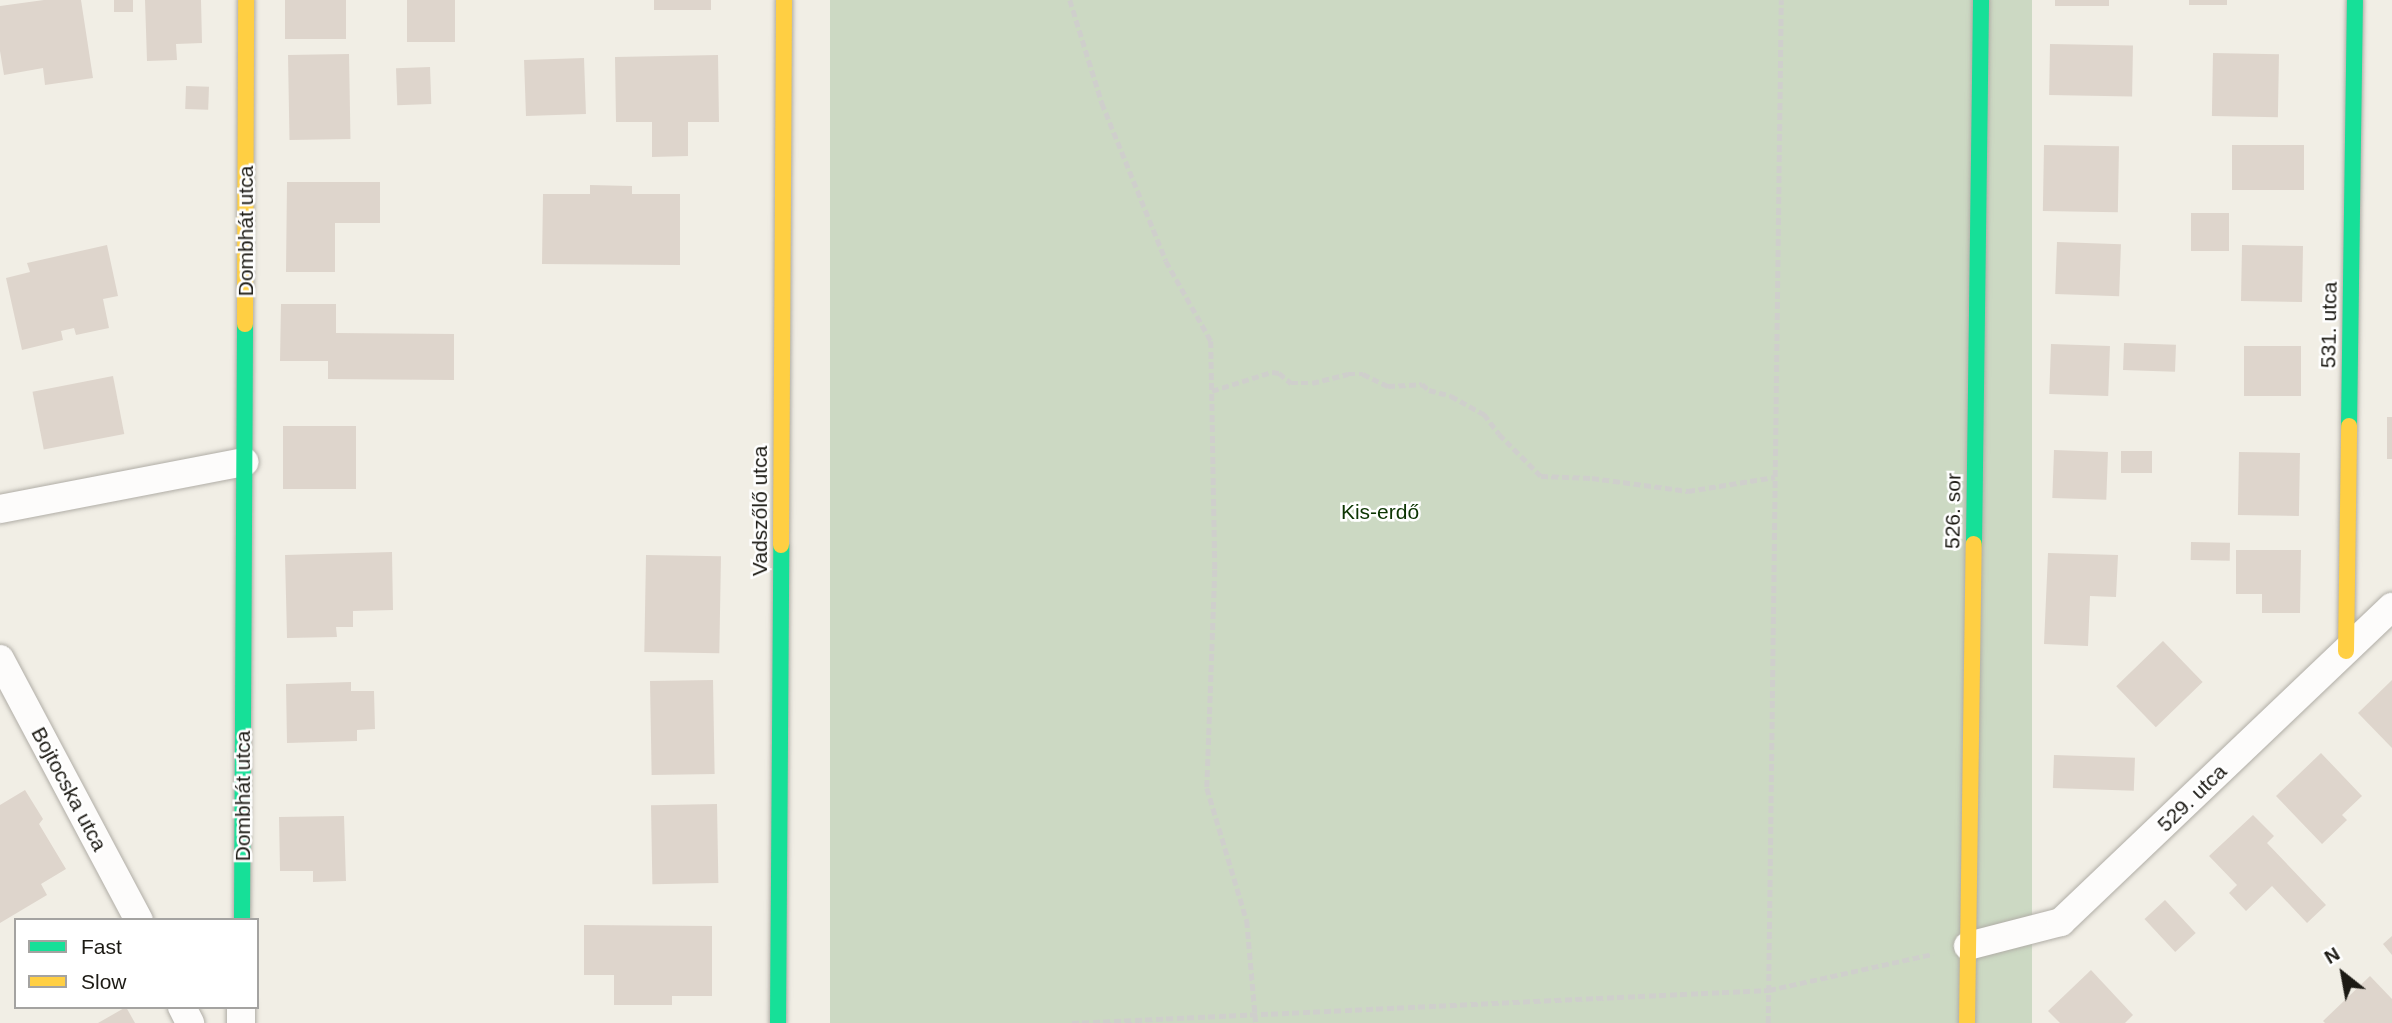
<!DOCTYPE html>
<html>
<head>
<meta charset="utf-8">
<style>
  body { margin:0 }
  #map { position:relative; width:2392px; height:1023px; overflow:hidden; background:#f1eee5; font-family:Arial,sans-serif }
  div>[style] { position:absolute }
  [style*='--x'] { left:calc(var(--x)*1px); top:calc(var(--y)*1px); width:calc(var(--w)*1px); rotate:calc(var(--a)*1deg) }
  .green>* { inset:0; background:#ccd9c3; transform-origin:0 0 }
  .building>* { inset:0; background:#ded5cc; transform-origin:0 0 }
  .path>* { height:4.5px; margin-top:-2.25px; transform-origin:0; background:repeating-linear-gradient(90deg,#cfcfcc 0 7px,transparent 0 10.5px) }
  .roads { filter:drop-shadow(0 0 2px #b0ada6) drop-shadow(0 0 2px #b0ada6) }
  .street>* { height:28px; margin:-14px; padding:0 14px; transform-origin:14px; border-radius:14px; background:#fdfcfb }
  .fast>* { height:16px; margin:-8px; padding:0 8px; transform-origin:8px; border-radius:8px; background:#16e098 }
  .slow>* { height:16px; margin:-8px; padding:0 8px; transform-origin:8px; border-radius:8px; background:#ffcf43 }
  span { translate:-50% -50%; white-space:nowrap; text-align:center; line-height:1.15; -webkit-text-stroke:5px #fff; paint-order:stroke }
  .street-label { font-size:21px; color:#1c1a14 }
  .park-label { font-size:21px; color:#0c3502 }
  .legend { position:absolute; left:14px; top:918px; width:245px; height:91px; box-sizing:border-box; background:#fff; border:2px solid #a4a3a1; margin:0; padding:9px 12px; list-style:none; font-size:21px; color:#1c1a14 }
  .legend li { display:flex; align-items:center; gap:14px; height:35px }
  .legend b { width:35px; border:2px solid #a4a3a1 }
  .north { position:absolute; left:2308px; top:939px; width:70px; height:70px; -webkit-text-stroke:5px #fff; paint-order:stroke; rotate:329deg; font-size:19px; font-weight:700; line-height:28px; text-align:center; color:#1c1a14 }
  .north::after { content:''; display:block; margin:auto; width:24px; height:32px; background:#1c1a14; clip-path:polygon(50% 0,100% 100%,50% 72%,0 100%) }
</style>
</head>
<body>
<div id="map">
  <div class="green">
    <div style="left:830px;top:0;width:1202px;height:1023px"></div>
  </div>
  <div class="building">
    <div style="clip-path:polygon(44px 0,81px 0,93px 78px,45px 85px,43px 68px,4px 75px,0 51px,0 6px)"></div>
    <div style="left:114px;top:0;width:19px;height:12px"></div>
    <div style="clip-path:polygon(145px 0,201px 0,202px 43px,176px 44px,177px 60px,147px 61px)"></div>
    <div style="left:285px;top:0;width:61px;height:39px"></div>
    <div style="left:407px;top:0;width:48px;height:42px"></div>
    <div style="left:654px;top:0;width:57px;height:10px"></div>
    <div style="left:2055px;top:0;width:54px;height:6px"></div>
    <div style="left:2189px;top:0;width:38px;height:5px"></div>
    <div style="left:2050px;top:44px;width:83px;height:51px;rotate:1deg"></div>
    <div style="left:2213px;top:53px;width:66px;height:63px;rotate:1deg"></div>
    <div style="left:349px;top:54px;width:85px;height:61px;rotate:89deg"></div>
    <div style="clip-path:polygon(718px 55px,719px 122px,688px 122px,688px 156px,652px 157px,652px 122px,616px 122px,615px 57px)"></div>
    <div style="left:584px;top:58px;width:56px;height:60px;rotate:88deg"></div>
    <div style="left:430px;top:67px;width:37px;height:34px;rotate:88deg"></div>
    <div style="left:186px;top:86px;width:23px;height:23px;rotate:2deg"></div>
    <div style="left:2044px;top:145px;width:75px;height:66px;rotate:1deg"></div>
    <div style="left:2232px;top:145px;width:72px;height:45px"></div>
    <div style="clip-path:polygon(287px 182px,380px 182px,380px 223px,335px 223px,335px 272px,286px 272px)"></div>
    <div style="clip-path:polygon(590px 185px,632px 186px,632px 194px,680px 194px,680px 265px,542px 264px,543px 194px,590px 194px)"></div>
    <div style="left:2191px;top:213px;width:38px;height:38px"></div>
    <div style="left:2057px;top:242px;width:64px;height:52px;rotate:2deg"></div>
    <div style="clip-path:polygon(107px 245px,118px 296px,103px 299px,109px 328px,76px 335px,74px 328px,61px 331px,63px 340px,22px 350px,6px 278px,30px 272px,27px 263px)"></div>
    <div style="left:2242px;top:245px;width:61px;height:56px;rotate:1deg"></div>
    <div style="clip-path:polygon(281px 304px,336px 304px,336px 333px,454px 334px,454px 380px,328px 379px,328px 361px,280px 361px)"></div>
    <div style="left:2124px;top:343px;width:52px;height:27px;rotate:2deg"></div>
    <div style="left:2051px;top:344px;width:59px;height:50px;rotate:2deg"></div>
    <div style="left:2244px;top:346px;width:57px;height:50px"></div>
    <div style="left:113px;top:376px;width:59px;height:82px;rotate:79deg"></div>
    <div style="left:2387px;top:417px;width:5px;height:42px"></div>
    <div style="left:356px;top:426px;width:63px;height:73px;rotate:90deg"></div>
    <div style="left:2054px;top:450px;width:54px;height:48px;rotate:2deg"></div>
    <div style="left:2121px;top:451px;width:31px;height:22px"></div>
    <div style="left:2239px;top:452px;width:61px;height:63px;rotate:1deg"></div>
    <div style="left:2191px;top:542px;width:39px;height:18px;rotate:1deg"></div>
    <div style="clip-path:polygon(2236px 550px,2301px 550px,2300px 613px,2262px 613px,2262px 594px,2236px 594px)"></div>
    <div style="clip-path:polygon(392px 552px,393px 610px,353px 611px,353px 627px,336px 627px,337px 637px,287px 638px,285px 555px)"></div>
    <div style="clip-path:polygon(2048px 553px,2118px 555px,2116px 597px,2090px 596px,2088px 646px,2044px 644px)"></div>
    <div style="left:646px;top:555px;width:75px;height:97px;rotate:1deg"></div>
    <div style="left:2163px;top:641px;width:57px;height:65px;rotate:46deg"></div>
    <div style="left:713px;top:680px;width:94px;height:63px;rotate:89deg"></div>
    <div style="clip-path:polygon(2392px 680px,2392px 748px,2358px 713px)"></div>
    <div style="clip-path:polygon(351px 682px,351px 691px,374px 691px,375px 729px,357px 730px,357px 741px,287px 743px,286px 684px)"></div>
    <div style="clip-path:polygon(2321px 753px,2362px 796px,2342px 815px,2347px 820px,2322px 844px,2276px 796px)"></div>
    <div style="left:2054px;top:755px;width:81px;height:33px;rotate:2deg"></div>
    <div style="clip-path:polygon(25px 790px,43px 819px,39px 824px,66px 869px,41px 884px,47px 895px,0 923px,0 805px)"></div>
    <div style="left:717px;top:804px;width:79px;height:66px;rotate:89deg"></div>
    <div style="clip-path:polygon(2253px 815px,2274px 836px,2267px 843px,2326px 905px,2307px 923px,2272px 886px,2246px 911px,2229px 893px,2237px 885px,2209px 856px)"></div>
    <div style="clip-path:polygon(344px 816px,346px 881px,313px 882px,313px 871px,280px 871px,279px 817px)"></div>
    <div style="left:2165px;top:900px;width:45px;height:28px;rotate:47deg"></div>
    <div style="clip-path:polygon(584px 925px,712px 926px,712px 996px,672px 996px,672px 1005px,614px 1005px,614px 975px,584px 975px)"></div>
    <div style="clip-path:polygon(2392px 936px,2392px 955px,2383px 944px)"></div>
    <div style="clip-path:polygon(2091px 970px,2133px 1015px,2125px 1023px,2060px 1023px,2048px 1011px)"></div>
    <div style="clip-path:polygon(2370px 976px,2392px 999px,2392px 1023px,2325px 1023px,2323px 1021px)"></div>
    <div style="clip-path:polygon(126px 1007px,135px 1023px,98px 1023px)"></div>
  </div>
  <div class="path">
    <div style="--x:1070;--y:0;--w:108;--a:72.7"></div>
    <div style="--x:1102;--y:103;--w:170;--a:67.9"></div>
    <div style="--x:1166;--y:261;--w:92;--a:60.6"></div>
    <div style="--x:1211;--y:341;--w:229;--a:89"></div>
    <div style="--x:1215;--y:570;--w:218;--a:92.1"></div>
    <div style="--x:1207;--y:788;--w:139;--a:73.3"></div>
    <div style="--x:1247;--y:921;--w:102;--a:85"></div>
    <div style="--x:1212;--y:391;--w:63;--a:-17.6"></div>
    <div style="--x:1272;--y:372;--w:7;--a:8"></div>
    <div style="--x:1279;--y:373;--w:16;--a:40"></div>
    <div style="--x:1291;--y:383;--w:21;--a:0"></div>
    <div style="--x:1312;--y:383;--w:37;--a:-14"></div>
    <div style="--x:1348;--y:374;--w:15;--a:0"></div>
    <div style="--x:1363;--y:374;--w:28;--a:26"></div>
    <div style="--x:1388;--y:386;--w:34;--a:-3"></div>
    <div style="--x:1422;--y:384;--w:9;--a:41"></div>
    <div style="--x:1429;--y:390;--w:23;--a:15"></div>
    <div style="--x:1451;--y:396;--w:38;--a:29"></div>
    <div style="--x:1484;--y:414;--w:25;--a:53"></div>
    <div style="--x:1499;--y:434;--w:59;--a:45"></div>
    <div style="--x:1541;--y:476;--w:51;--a:2.2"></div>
    <div style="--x:1592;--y:478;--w:97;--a:7.7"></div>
    <div style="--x:1688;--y:491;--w:88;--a:-9.1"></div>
    <div style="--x:1072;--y:1023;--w:698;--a:-2.71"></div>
    <div style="--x:1769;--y:990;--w:168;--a:-12.4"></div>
    <div style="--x:1768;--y:1023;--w:1023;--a:-89.27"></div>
  </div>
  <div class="roads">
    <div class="street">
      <div style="--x:0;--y:509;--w:249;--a:-10.9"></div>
      <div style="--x:0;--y:659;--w:296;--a:62"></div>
      <div style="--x:1968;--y:946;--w:96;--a:-14.5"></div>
      <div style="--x:2061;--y:922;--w:457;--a:-43.6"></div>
      <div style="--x:182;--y:1007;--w:18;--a:63"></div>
      <div style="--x:241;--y:1023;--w:16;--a:-90"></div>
    </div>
    <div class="fast">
      <div style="--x:2349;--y:426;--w:426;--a:-89.2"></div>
      <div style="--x:1974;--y:544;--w:544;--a:-89.26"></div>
      <div style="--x:242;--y:920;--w:596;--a:-89.71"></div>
      <div style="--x:778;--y:1023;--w:478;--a:-89.6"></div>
    </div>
    <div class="slow">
      <div style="--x:245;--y:324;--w:324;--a:-89.8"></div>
      <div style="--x:781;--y:545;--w:545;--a:-89.68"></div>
      <div style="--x:2346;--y:651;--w:225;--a:-89.2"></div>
      <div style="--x:1967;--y:1023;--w:479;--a:-89.2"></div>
    </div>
  </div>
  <div class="street-label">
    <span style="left:246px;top:231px;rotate:-90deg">Dombhát utca</span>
    <span style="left:2329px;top:325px;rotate:-89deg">531. utca</span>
    <span style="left:760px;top:511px;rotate:-90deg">Vadszőlő utca</span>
    <span style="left:1953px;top:511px;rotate:-89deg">526. sor</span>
    <span style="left:69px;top:789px;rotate:62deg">Bojtocska utca</span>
    <span style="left:243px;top:796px;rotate:-90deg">Dombhát utca</span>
    <span style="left:2192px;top:798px;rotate:-44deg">529. utca</span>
  </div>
  <div class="park-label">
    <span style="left:1380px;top:512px">Kis-erdő</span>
  </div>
  <ul class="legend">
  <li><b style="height:9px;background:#16e098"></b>Fast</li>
  <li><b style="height:9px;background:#ffcf43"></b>Slow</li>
  </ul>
  <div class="north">N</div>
</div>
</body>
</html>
